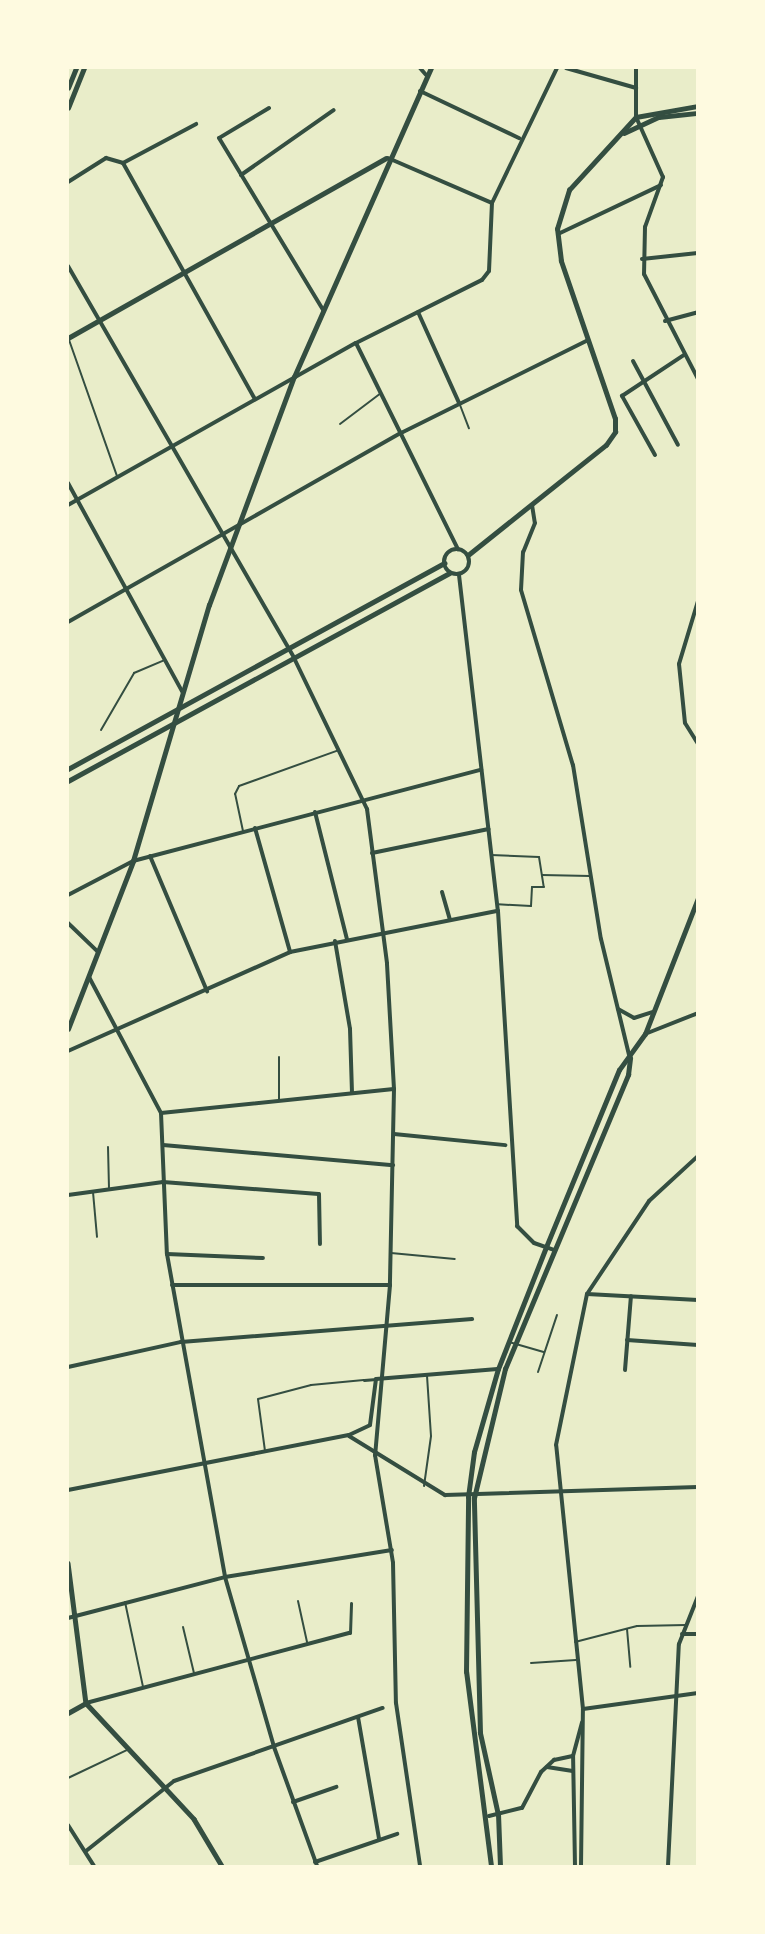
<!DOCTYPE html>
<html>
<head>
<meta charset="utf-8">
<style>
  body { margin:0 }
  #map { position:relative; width:765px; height:1934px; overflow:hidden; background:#e9edc9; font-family:"IBM Plex Sans",sans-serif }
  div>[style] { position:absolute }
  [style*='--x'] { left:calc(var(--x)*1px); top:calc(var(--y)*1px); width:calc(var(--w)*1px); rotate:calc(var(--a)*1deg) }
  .service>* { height:2px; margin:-1px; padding:0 1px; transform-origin:1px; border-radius:1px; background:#344e41 }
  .pedestrian>* { height:3px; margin:-1.5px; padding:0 1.5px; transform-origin:1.5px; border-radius:1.5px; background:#344e41 }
  .minor>* { height:4px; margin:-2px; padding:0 2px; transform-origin:2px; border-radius:2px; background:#344e41 }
  .tertiary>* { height:4.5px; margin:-2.25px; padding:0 2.25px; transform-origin:2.25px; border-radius:2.25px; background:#344e41 }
  .tertiary>.ring { margin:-2.25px; padding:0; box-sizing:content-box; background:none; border:4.5px solid #344e41; border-radius:50% }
  span { translate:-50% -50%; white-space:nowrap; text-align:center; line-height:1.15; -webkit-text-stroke:5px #fefae0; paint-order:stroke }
  .frame { position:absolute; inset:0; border:69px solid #fefae0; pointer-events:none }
</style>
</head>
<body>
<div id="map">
  <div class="service">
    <div style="--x:68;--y:337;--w:147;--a:70.6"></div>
    <div style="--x:460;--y:405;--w:25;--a:69"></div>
    <div style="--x:340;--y:424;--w:51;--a:-37.1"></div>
    <div style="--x:101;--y:730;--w:66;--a:-59.9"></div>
    <div style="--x:134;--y:673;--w:33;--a:-23"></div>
    <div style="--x:243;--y:831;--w:38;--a:-102"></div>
    <div style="--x:235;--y:794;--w:9;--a:-63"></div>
    <div style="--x:239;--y:786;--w:106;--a:-19.8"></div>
    <div style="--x:491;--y:855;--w:48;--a:2.4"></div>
    <div style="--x:539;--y:857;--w:30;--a:81"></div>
    <div style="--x:544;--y:887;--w:12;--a:180"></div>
    <div style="--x:532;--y:887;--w:19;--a:93"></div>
    <div style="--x:531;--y:906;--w:33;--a:-177"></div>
    <div style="--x:542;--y:875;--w:48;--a:1.2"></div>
    <div style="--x:279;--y:1101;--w:44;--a:-90"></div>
    <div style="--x:108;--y:1147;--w:42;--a:88.6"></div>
    <div style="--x:93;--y:1192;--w:45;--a:84.9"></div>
    <div style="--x:391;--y:1253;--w:64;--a:5.4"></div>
    <div style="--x:509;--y:1342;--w:36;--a:16"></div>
    <div style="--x:538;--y:1372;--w:60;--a:-71.6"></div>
    <div style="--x:265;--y:1451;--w:52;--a:-97.7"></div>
    <div style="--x:258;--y:1399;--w:55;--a:-14.8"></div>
    <div style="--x:311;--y:1385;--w:53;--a:-5.4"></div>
    <div style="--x:424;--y:1486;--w:50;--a:-82"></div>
    <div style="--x:431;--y:1436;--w:61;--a:-93.8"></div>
    <div style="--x:298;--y:1601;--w:42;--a:77.6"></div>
    <div style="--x:125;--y:1602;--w:87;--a:78"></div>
    <div style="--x:183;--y:1627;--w:47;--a:76.6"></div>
    <div style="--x:627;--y:1629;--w:38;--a:85"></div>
    <div style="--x:575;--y:1642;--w:64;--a:-14.5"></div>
    <div style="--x:637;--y:1626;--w:49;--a:-1.2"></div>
    <div style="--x:531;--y:1663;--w:45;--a:-3.8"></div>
    <div style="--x:68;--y:1778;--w:65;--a:-25.4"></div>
  </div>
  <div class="pedestrian">
    <div style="--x:364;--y:1380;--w:12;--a:-5"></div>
    <div style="--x:350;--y:1633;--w:30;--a:-88"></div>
  </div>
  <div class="minor">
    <div style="--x:420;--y:68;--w:9;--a:49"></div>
    <div style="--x:566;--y:68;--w:73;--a:15.9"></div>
    <div style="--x:636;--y:68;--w:49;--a:90"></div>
    <div style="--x:636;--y:117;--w:66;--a:65.8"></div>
    <div style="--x:663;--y:177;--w:53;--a:109.8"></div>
    <div style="--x:645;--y:227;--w:47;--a:91.2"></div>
    <div style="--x:644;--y:274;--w:118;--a:62.8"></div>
    <div style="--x:420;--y:91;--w:110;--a:25.4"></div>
    <div style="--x:269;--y:108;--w:58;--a:149"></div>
    <div style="--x:219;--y:138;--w:201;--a:58.8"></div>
    <div style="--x:388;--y:158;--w:113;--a:23.4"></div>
    <div style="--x:123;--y:163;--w:270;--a:60.8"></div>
    <div style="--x:123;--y:163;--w:83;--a:-28.1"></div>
    <div style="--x:241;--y:175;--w:113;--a:-35"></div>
    <div style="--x:68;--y:182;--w:45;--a:-32.3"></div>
    <div style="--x:106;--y:158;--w:18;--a:16"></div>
    <div style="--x:558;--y:234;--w:114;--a:-25.4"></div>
    <div style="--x:642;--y:259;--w:56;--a:-6.1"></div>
    <div style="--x:68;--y:266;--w:452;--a:60"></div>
    <div style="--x:294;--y:658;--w:168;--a:64.2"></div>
    <div style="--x:367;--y:809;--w:156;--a:82.6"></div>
    <div style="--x:387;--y:964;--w:125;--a:86.8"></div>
    <div style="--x:394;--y:1089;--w:196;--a:91.2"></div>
    <div style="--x:390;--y:1285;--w:171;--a:95"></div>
    <div style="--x:375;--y:1455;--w:109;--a:80.5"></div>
    <div style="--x:393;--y:1563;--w:140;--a:88.8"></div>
    <div style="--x:396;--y:1703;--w:165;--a:81.6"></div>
    <div style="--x:418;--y:312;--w:100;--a:65.7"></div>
    <div style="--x:665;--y:321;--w:34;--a:-15"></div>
    <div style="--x:356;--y:343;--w:230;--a:63.7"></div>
    <div style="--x:633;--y:361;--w:95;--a:61.8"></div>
    <div style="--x:655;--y:455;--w:68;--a:-119.2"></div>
    <div style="--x:622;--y:396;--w:74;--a:-33.5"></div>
    <div style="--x:68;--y:483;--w:239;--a:61.3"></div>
    <div style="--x:68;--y:505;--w:330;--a:-29.4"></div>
    <div style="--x:356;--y:343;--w:141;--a:-26.6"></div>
    <div style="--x:482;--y:280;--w:11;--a:-52"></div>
    <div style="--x:489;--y:271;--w:68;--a:-87.5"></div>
    <div style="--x:492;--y:203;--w:150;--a:-64.3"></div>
    <div style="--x:532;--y:505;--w:18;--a:81"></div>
    <div style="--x:535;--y:523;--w:31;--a:112"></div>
    <div style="--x:523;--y:552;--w:38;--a:93"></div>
    <div style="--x:521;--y:590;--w:183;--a:73.5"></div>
    <div style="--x:573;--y:765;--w:176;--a:80.9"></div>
    <div style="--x:601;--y:939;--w:119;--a:76.4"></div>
    <div style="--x:459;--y:575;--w:338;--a:83.4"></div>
    <div style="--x:498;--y:911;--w:316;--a:86.5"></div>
    <div style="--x:517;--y:1226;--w:24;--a:45"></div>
    <div style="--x:534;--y:1243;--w:21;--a:19"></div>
    <div style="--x:698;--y:601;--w:66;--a:106.8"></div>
    <div style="--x:679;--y:664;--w:59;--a:84.2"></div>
    <div style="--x:685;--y:723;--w:25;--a:58"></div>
    <div style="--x:68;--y:622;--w:383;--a:-29.6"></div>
    <div style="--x:401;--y:433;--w:209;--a:-26.4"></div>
    <div style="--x:315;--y:812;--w:131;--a:75.9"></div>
    <div style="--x:255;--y:828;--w:129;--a:74.2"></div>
    <div style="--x:372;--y:853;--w:119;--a:-11.6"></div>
    <div style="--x:150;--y:856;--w:147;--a:67.1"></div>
    <div style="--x:442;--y:892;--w:29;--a:74"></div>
    <div style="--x:68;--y:895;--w:73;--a:-27.6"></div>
    <div style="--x:133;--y:861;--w:360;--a:-14.7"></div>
    <div style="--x:68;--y:923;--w:42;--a:44"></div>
    <div style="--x:335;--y:941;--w:89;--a:80.3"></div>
    <div style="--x:350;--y:1029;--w:64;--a:88.2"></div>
    <div style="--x:89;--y:977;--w:154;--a:62.1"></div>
    <div style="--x:161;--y:1113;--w:141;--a:87.6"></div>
    <div style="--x:167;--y:1254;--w:328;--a:79.8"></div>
    <div style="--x:225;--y:1577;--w:177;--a:73.9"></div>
    <div style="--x:274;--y:1747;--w:127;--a:70.1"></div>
    <div style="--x:618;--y:1009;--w:18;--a:29"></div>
    <div style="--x:634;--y:1018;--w:20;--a:-18"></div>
    <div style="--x:645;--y:1034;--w:57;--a:-21.6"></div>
    <div style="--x:68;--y:1051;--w:243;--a:-24"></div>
    <div style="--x:290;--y:952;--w:212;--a:-11.2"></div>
    <div style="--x:161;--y:1113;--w:234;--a:-5.9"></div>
    <div style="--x:394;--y:1134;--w:112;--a:5.7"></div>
    <div style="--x:163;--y:1145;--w:231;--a:5"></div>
    <div style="--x:68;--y:1195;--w:96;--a:-7.8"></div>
    <div style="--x:163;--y:1182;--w:156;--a:4.4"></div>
    <div style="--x:319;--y:1194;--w:50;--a:88.9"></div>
    <div style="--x:167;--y:1254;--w:96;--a:2.4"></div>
    <div style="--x:172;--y:1285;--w:218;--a:0"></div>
    <div style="--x:587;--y:1294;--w:111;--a:3.1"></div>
    <div style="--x:627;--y:1340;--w:71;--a:4"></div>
    <div style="--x:68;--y:1367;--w:116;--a:-12.5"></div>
    <div style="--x:181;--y:1342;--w:292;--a:-4.5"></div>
    <div style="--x:625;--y:1370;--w:74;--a:-85.4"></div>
    <div style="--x:349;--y:1436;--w:113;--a:31.6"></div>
    <div style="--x:445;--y:1495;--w:253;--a:-1.8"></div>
    <div style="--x:68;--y:1490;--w:286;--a:-11.1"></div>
    <div style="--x:349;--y:1435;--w:23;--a:-25"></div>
    <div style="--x:370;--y:1425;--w:46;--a:-82.6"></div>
    <div style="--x:376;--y:1379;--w:122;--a:-4.7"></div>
    <div style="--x:68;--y:1618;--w:162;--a:-14.6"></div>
    <div style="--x:225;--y:1577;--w:169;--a:-9.2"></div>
    <div style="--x:682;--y:1634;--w:16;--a:0"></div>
    <div style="--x:86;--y:1703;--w:273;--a:-14.9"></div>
    <div style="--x:583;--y:1709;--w:116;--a:-7.9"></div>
    <div style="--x:358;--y:1717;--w:124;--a:80.2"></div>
    <div style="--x:547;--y:1767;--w:26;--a:9"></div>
    <div style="--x:293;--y:1802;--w:46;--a:-19.2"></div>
    <div style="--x:489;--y:1816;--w:34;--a:-14"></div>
    <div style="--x:522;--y:1808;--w:41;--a:-62.2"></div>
    <div style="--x:541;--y:1772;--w:18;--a:-43"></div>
    <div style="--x:554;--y:1760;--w:19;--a:-12"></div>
    <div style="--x:68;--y:1825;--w:49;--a:57.6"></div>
    <div style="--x:86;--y:1851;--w:112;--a:-38.5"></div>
    <div style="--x:174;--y:1781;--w:221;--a:-19.3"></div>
    <div style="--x:315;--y:1862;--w:87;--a:-18.9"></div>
    <div style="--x:575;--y:1866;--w:110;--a:-91"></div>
    <div style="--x:573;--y:1756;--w:35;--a:-75"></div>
    <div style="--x:581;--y:1866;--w:157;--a:-89.3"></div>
    <div style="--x:583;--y:1709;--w:265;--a:-95.8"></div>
    <div style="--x:556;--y:1445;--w:154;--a:-78.4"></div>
    <div style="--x:587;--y:1294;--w:112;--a:-56.3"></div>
    <div style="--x:649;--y:1201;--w:67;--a:-42.6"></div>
    <div style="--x:668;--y:1866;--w:222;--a:-87.2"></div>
    <div style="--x:679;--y:1644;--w:52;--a:-68.4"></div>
  </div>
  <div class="tertiary">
    <div style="--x:68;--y:88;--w:22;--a:-68"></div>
    <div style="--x:68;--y:108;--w:43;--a:-68.2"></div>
    <div style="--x:624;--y:133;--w:38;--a:-25"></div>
    <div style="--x:659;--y:117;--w:39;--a:-6"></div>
    <div style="--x:68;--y:338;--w:365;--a:-29.5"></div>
    <div class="ring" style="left:444px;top:549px;width:21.5px;height:21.5px"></div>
    <div style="--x:468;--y:555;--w:176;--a:-38.6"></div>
    <div style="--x:606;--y:445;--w:16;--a:-55"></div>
    <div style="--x:615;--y:432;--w:13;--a:-90"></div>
    <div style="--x:615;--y:419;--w:167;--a:-108.9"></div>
    <div style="--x:561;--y:261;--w:32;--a:-97"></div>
    <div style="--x:557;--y:229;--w:41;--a:-72.9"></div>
    <div style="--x:569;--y:190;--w:99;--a:-47.5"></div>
    <div style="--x:636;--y:117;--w:63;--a:-10.1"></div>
    <div style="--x:68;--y:769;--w:429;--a:-28.7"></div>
    <div style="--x:68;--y:781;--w:434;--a:-28.6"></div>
    <div style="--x:68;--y:1029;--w:180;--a:-68.8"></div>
    <div style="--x:133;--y:861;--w:267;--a:-73.5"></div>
    <div style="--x:209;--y:605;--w:243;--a:-69.6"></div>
    <div style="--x:294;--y:377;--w:338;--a:-66.1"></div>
    <div style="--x:68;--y:1563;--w:141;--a:82.7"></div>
    <div style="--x:86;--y:1703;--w:158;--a:47"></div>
    <div style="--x:194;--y:1819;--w:55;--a:59.2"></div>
    <div style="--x:68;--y:1713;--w:21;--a:-29"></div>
    <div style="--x:491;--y:1866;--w:196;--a:-97.3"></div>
    <div style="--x:466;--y:1672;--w:175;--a:-89.3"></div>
    <div style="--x:468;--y:1497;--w:45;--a:-82.4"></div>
    <div style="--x:474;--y:1452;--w:86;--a:-73.9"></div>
    <div style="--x:498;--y:1369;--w:131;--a:-68.5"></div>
    <div style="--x:546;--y:1247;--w:191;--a:-67.6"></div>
    <div style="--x:619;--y:1070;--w:44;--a:-54.2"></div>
    <div style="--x:645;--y:1034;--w:146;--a:-68.7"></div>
    <div style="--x:500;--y:1866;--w:51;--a:-92.2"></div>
    <div style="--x:498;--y:1815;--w:84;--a:-102.4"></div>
    <div style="--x:480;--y:1733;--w:235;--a:-91.5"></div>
    <div style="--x:474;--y:1498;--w:133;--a:-76.5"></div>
    <div style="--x:505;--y:1369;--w:319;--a:-67.3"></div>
    <div style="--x:628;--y:1075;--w:17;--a:-83"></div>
  </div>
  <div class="frame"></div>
</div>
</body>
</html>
